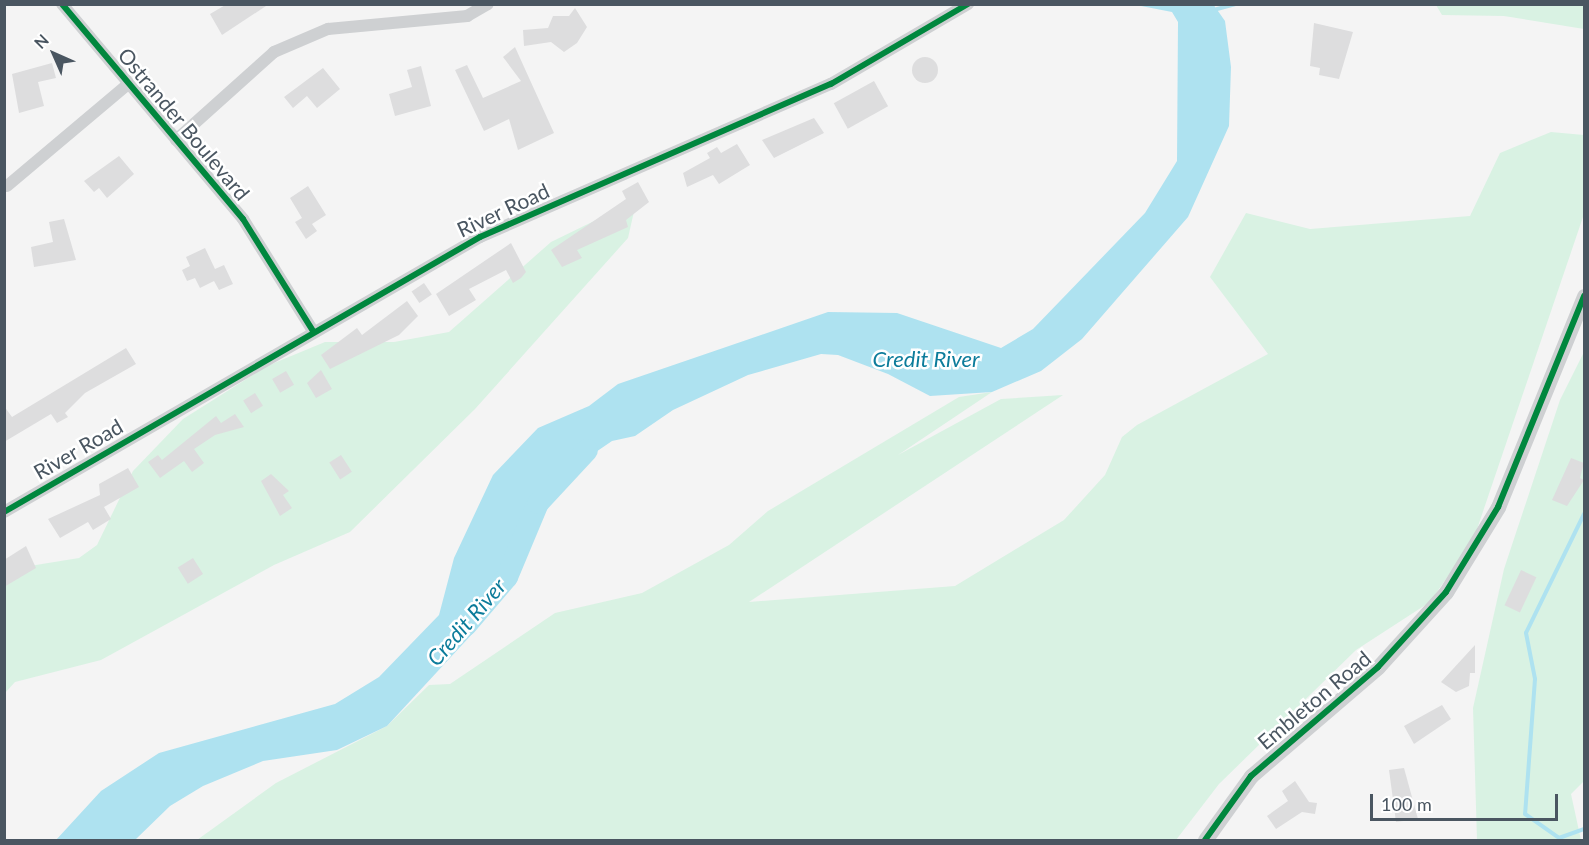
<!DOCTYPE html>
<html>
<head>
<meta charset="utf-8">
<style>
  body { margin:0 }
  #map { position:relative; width:1589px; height:845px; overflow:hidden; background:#f4f4f4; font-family:Lato,sans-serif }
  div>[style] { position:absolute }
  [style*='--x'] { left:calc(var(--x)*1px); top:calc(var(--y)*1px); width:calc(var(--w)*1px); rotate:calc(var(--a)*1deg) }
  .green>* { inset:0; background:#d9f2e3 }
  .water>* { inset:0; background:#aee2f0 }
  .stream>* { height:4px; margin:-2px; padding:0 2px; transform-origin:2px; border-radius:2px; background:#aee2f0 }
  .river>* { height:22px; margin:-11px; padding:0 11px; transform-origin:11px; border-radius:11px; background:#aee2f0 }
  .building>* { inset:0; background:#ddddde; transform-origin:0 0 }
  .round { border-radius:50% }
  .minor>* { height:12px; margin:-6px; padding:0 6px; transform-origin:6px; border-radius:6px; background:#ced0d2 }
  .tertiary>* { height:15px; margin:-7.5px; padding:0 7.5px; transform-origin:7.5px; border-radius:7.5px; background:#ced0d2 }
  .cycleway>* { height:6px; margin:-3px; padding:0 3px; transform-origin:3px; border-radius:3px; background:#00873e }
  span { translate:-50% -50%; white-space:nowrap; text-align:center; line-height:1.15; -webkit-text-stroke:5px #fff; paint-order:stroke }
  .street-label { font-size:21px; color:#4a5661 }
  .water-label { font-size:22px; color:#0c7c9b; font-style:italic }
  .frame { position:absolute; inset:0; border:6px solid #4a5661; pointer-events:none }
  .north { position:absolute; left:24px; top:24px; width:60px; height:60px; -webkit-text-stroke:4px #fff; paint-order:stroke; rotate:315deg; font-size:16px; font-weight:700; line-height:24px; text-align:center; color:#4a5661 }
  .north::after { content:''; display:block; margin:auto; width:21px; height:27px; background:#4a5661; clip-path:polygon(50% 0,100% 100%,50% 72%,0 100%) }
  .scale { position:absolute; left:1370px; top:794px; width:188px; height:27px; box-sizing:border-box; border:3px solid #4a5661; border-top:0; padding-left:8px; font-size:18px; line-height:21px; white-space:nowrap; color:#4a5661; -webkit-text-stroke:4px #fff; paint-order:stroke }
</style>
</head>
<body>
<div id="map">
  <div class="green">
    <div style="clip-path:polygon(1436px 5px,1584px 5px,1584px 29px,1504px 16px,1442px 15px)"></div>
    <div style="clip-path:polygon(1551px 132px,1584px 135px,1584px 214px,1474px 538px,1430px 602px,1356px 650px,1219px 784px,1176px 840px,197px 840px,276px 783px,387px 726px,429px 685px,450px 684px,555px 613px,642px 593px,729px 545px,768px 511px,959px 397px,992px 392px,898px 455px,1001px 399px,1063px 395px,749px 602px,955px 586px,1064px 520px,1105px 475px,1122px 437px,1137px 425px,1268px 354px,1210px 277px,1246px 213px,1310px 229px,1470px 216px,1500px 153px)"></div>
    <div style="clip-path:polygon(627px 205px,635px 207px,628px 238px,475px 409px,350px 532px,274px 565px,101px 660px,15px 682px,5px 693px,5px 570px,79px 558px,97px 545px,133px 471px,183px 419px,267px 366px,325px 342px,394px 342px,449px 332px,551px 242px)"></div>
    <div style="clip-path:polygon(1584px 352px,1584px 781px,1571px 794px,1581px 840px,1477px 840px,1473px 708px,1504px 569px,1560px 400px)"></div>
  </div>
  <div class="water">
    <div style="clip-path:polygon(1213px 4px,1225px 21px,1231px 67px,1229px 126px,1188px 217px,1082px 339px,1041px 371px,992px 392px,930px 396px,888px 374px,838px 355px,821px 354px,748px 375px,673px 410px,635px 436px,612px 441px,549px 484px,504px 558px,474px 632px,387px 726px,337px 750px,263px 761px,203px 786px,170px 806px,135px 840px,56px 840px,101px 791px,159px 753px,335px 704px,379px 677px,439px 615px,454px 558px,493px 475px,538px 428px,589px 406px,618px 384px,828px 312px,897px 313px,1001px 348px,1033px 329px,1145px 213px,1177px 161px,1178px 22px,1172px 12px,1136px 5px)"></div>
  </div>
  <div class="stream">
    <div style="--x:1217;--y:9;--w:20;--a:-15"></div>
    <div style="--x:1584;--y:514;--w:132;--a:116"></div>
    <div style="--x:1526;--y:633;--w:47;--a:78.9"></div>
    <div style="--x:1535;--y:679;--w:135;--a:94.2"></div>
    <div style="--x:1525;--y:814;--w:42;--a:35.2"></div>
    <div style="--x:1559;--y:838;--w:27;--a:-20"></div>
  </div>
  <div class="river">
    <div style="--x:466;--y:625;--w:63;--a:-49.5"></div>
    <div style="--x:507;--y:577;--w:80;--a:-67.3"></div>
    <div style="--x:538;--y:503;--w:72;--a:-47.2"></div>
  </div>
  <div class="building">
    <div style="clip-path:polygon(227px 4px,269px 4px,222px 35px,210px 14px)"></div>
    <div style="clip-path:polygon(575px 8px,587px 27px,577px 43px,564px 52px,551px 42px,524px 46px,523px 30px,548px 28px,553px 16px,569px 16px)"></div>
    <div style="clip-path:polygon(1314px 23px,1353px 32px,1339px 79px,1319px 75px,1320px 68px,1310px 66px)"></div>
    <div style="clip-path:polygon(515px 47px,554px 133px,518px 150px,509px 119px,484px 131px,455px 70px,467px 65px,483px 98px,521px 81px,503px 57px)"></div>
    <div class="round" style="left:912px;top:57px;width:26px;height:26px"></div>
    <div style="clip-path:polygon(52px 63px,56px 78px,38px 82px,44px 106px,19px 113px,12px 74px)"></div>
    <div style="clip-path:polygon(421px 66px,431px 106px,395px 116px,389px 94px,412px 87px,407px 70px)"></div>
    <div style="clip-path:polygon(323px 68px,340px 89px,317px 108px,307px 96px,293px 108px,284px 97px)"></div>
    <div style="left:874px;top:81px;width:29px;height:46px;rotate:61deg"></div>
    <div style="clip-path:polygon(814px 118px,824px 133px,774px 158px,762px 140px)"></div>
    <div style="clip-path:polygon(737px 144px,750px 165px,719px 184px,713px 175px,687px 187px,683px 173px,710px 158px,707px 153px,717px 147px,721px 153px)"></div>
    <div style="clip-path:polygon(119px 156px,134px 174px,107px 198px,99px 188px,94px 192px,84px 181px)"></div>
    <div style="clip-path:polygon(638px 182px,649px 202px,626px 220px,628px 227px,577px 250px,582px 258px,562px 267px,551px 250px,626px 199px,622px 191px)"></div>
    <div style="clip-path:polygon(308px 186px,326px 215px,312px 224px,317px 231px,306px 239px,295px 222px,302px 218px,290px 198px)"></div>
    <div style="clip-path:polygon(64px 219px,76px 260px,34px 267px,31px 247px,53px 242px,49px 222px)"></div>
    <div style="clip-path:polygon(511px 243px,526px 272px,521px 278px,513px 283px,506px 270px,469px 289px,476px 300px,449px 316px,436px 294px)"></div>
    <div style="clip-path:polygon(205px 248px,215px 269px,224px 265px,233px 284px,219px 290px,214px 281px,200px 288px,195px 278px,187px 281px,182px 270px,190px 266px,186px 257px)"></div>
    <div style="left:424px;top:283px;width:14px;height:15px;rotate:56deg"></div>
    <div style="clip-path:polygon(407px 301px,418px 316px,399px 335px,330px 369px,321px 355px,357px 328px,362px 335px)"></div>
    <div style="clip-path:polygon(126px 348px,136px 364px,85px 393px,65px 413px,68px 417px,57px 423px,51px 414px,4px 442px,4px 406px,12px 417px)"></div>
    <div style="clip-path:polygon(321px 370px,332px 389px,316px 398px,307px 383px)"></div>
    <div style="left:286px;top:371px;width:16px;height:16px;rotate:60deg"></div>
    <div style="left:255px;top:393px;width:15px;height:14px;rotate:58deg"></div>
    <div style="clip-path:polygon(235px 414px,244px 427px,215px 435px,194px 449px,204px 463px,192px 472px,184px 461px,160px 478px,148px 462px,158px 455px,162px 460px,216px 416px,221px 423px)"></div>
    <div style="left:341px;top:455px;width:20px;height:14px;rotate:57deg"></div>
    <div style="clip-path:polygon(1571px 458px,1584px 463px,1580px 478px,1584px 480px,1567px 506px,1552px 500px)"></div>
    <div style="clip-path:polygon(128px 468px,139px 487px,104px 507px,111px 519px,93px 530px,88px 522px,60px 538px,48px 519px,100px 495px,99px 484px)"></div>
    <div style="clip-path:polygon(271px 474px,289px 491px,283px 495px,292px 508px,280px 516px,261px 481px)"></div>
    <div style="clip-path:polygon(26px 546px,36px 568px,4px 587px,4px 560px)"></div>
    <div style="left:193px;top:558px;width:19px;height:18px;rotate:58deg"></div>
    <div style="left:1521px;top:570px;width:17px;height:39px;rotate:25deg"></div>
    <div style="clip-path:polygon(1475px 645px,1475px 673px,1470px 673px,1469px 686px,1456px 692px,1441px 682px)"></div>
    <div style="clip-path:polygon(1442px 705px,1451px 719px,1414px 744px,1404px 726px)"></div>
    <div style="clip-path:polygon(1404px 768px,1418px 819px,1396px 822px,1389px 770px)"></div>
    <div style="clip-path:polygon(1295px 781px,1309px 802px,1317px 803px,1315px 814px,1302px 812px,1276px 829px,1267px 816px,1288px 801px,1282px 791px)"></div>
  </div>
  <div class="minor">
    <div style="--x:62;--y:4;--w:281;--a:49.9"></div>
    <div style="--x:243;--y:219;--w:132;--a:58"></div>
    <div style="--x:176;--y:140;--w:132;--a:-41.9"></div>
    <div style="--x:274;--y:52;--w:59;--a:-23.1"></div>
    <div style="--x:328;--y:29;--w:140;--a:-5.3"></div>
    <div style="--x:467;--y:16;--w:24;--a:-30"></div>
    <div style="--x:7;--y:186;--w:158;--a:-40.1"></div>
    <div style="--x:4;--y:512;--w:550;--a:-30.02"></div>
    <div style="--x:480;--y:237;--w:383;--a:-23.6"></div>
    <div style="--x:831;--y:84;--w:159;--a:-30.3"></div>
  </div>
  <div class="tertiary">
    <div style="--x:1205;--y:840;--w:79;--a:-54.3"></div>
    <div style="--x:1251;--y:776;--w:167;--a:-40.6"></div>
    <div style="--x:1378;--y:667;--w:101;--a:-47.8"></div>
    <div style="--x:1446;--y:592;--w:100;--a:-58.5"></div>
    <div style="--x:1498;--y:507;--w:228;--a:-67.8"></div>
  </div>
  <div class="cycleway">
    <div style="--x:62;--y:4;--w:281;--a:49.9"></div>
    <div style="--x:243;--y:219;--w:132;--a:58"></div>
    <div style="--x:4;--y:512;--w:550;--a:-30.02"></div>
    <div style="--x:480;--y:237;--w:383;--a:-23.6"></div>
    <div style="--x:831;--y:84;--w:159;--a:-30.3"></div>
    <div style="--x:1205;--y:840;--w:79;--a:-54.3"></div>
    <div style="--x:1251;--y:776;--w:167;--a:-40.6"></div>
    <div style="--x:1378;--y:667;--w:101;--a:-47.8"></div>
    <div style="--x:1446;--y:592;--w:100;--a:-58.5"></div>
    <div style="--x:1498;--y:507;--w:228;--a:-67.8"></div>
  </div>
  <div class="street-label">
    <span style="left:184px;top:124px;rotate:50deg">Ostrander Boulevard</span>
    <span style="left:503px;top:210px;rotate:-25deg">River Road</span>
    <span style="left:78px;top:449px;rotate:-30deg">River Road</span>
    <span style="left:1314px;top:700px;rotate:-40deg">Embleton Road</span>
  </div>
  <div class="water-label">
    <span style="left:926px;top:359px">Credit River</span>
    <span style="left:466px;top:622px;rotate:-49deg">Credit River</span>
  </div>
  <div class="frame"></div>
  <div class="north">N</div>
  <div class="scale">100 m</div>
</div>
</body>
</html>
